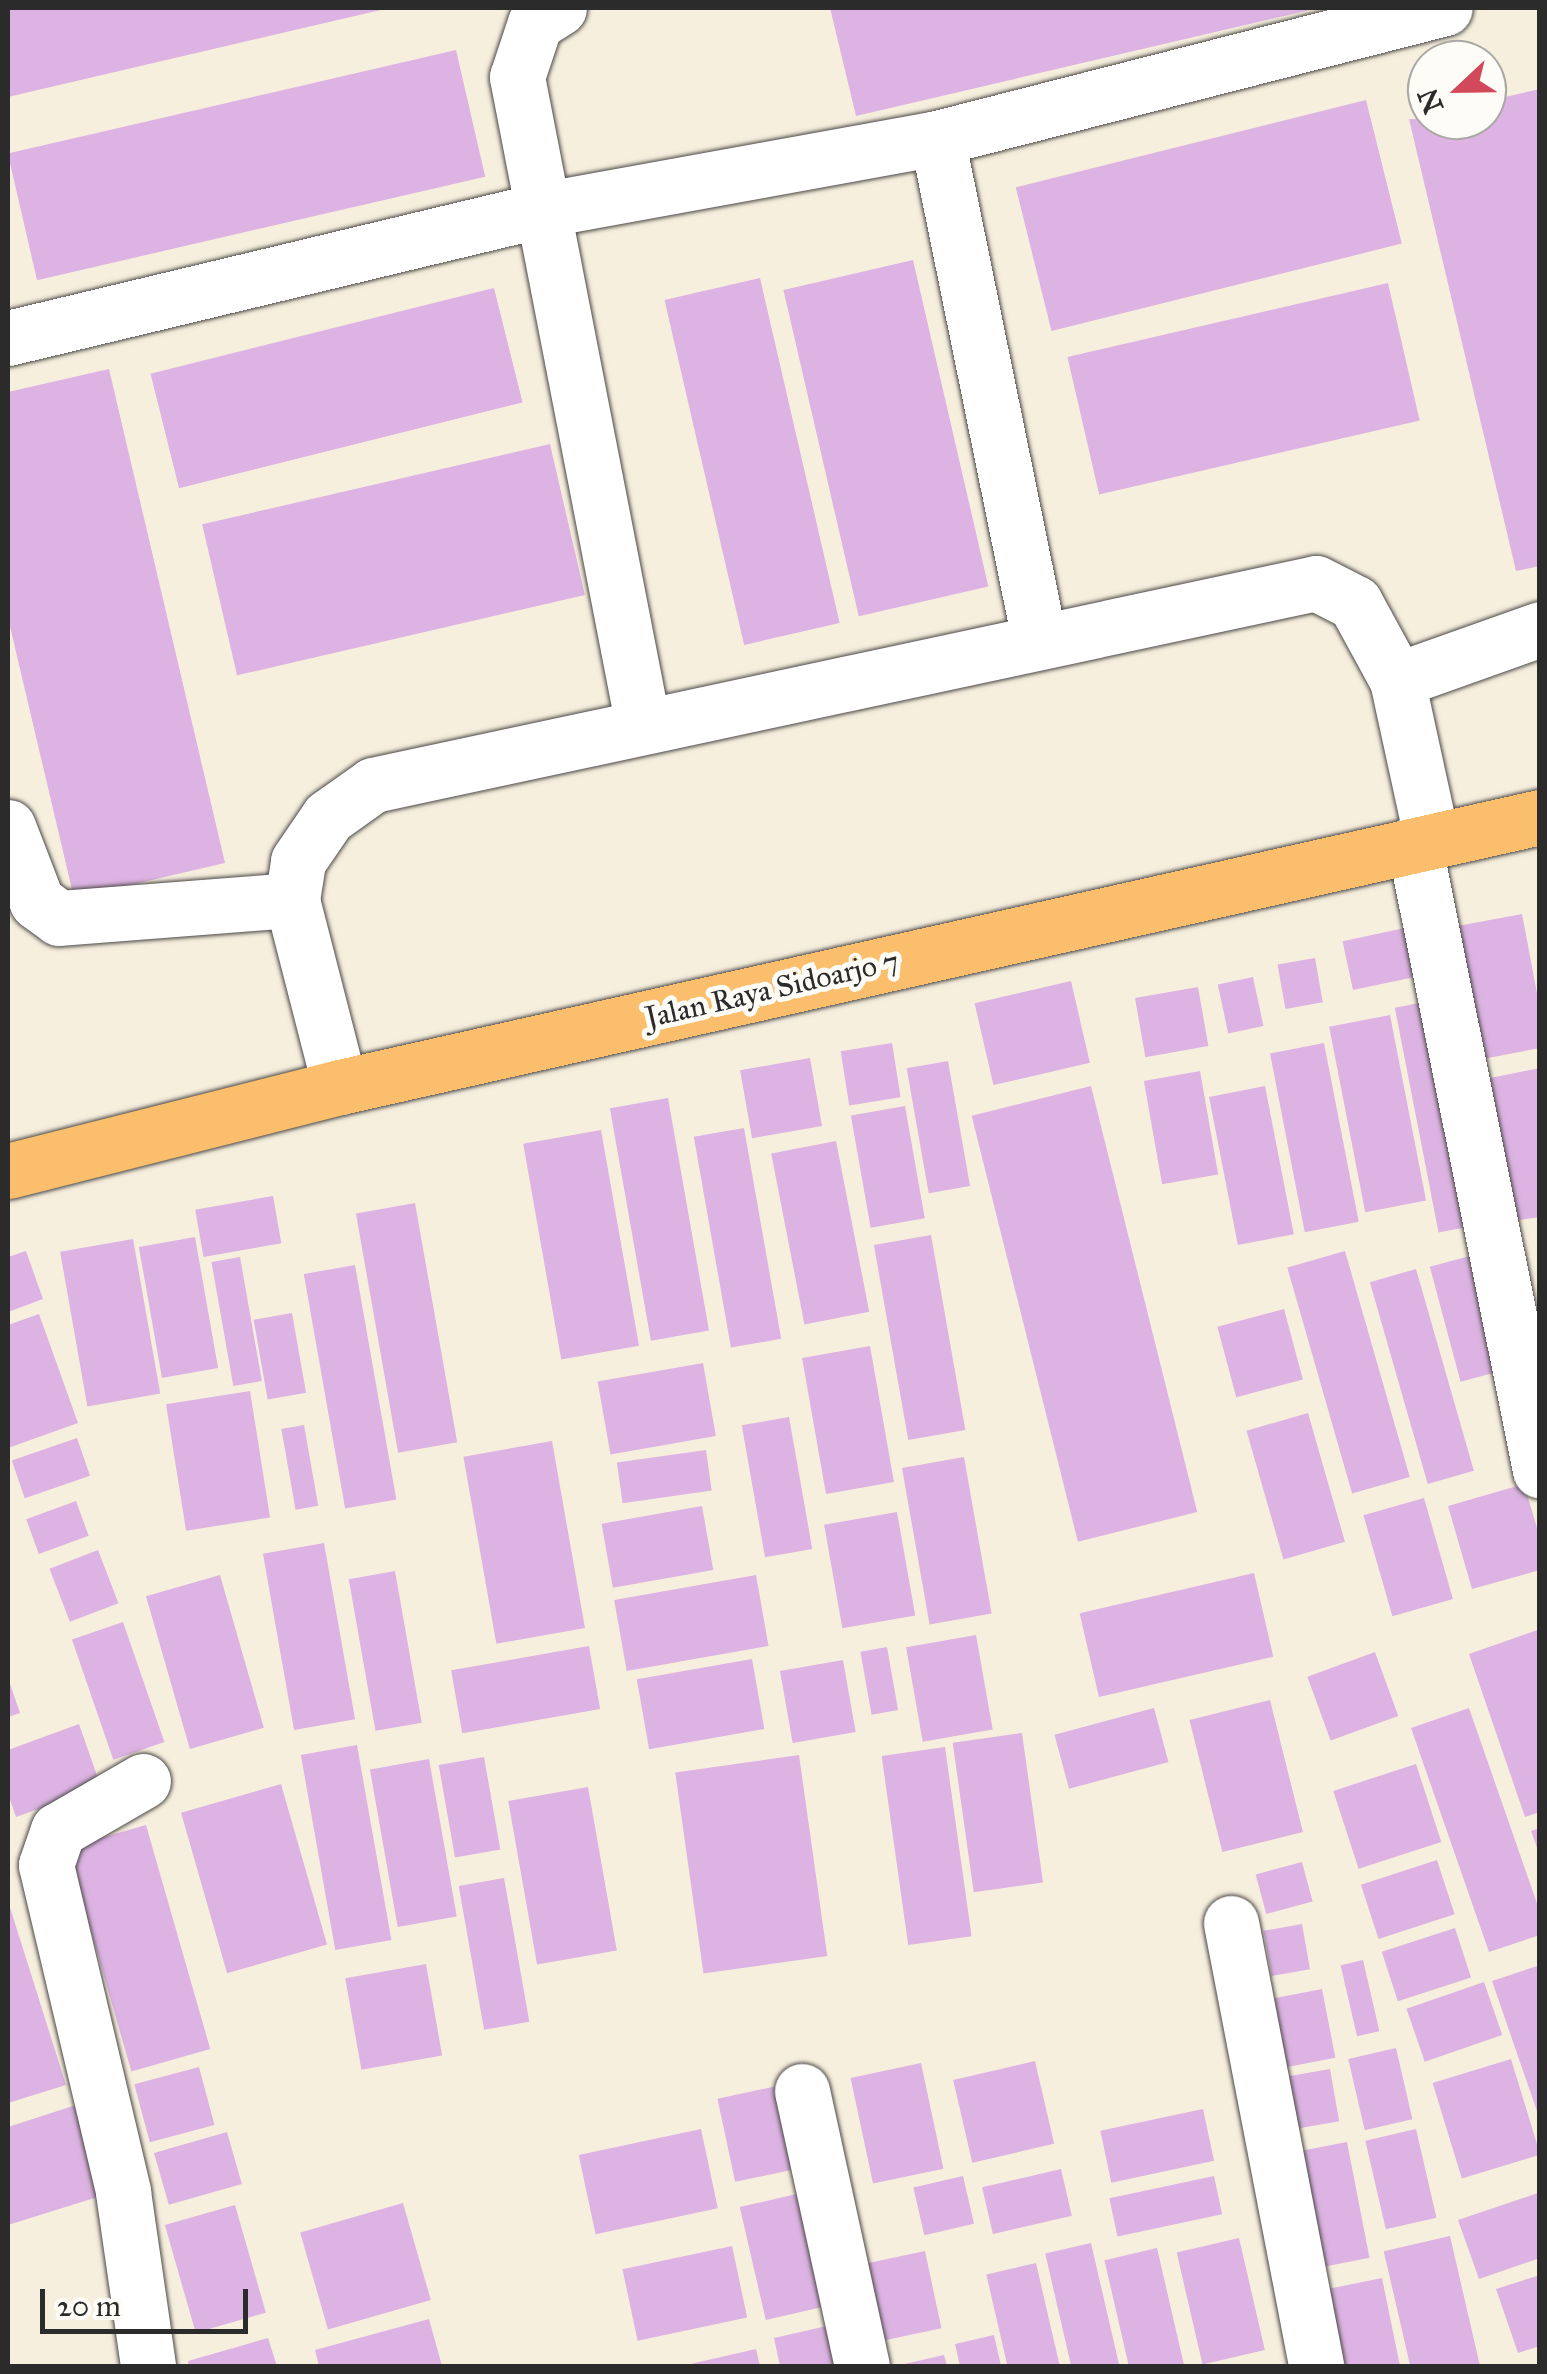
<!DOCTYPE html>
<html>
<head>
<meta charset="utf-8">
<style>
  body { margin:0 }
  #map { position:relative; width:1547px; height:2374px; overflow:hidden; background:#f7efde; font-family:"IM FELL Great Primer",serif }
  div>[style] { position:absolute }
  [style*='--x'] { left:calc(var(--x)*1px); top:calc(var(--y)*1px); width:calc(var(--w)*1px); rotate:calc(var(--a)*1deg) }
  .building>* { inset:0; background:#dcb3e2; transform-origin:0 0 }
  .roads { filter:drop-shadow(0 0 2px #4a4846) drop-shadow(0 0 2px #4a4846) }
  .minor>* { height:55px; margin:-27.5px; padding:0 27.5px; transform-origin:27.5px; border-radius:27.5px; background:#fff }
  .major>* { height:55px; margin:-27.5px; padding:0 27.5px; transform-origin:27.5px; border-radius:27.5px; background:#fabe6d }
  span { translate:-50% -50%; white-space:nowrap; text-align:center; line-height:1.15; -webkit-text-stroke:10px #fdfcf7; paint-order:stroke }
  .street-label { font-size:30px; color:#2b2b2b }
  .frame { position:absolute; inset:0; border:10px solid #2b2b2b; pointer-events:none }
  .north { position:absolute; left:1407px; top:40px; width:100px; height:100px; box-sizing:border-box; background:#fdfcf7; border:2px solid #a9a8a5; border-radius:50%; rotate:248deg; font-size:28px; font-weight:700; line-height:40px; text-align:center; color:#2b2b2b }
  .north::after { content:''; display:block; margin:auto; width:35px; height:45px; background:#d1495b; clip-path:polygon(50% 0,100% 100%,50% 72%,0 100%) }
  .scale { position:absolute; left:40px; top:2289px; width:208px; height:45px; box-sizing:border-box; border:5px solid #2b2b2b; border-top:0; padding-left:12px; font-size:30px; line-height:35px; white-space:nowrap; color:#2b2b2b; -webkit-text-stroke:8px #fdfcf7; paint-order:stroke }
</style>
</head>
<body>
<div id="map">
  <div class="building">
    <div style="clip-path:polygon(8px 8px,385px 8px,385px 9px,8px 97px)"></div>
    <div style="clip-path:polygon(830px 8px,1314px 8px,1314px 9px,856px 116px)"></div>
    <div style="left:456px;top:50px;width:130px;height:460px;rotate:77deg"></div>
    <div style="clip-path:polygon(1540px 89px,1540px 566px,1516px 571px,1409px 119px,1487px 120px,1487px 101px)"></div>
    <div style="left:1366px;top:100px;width:148px;height:361px;rotate:76deg"></div>
    <div style="left:913px;top:260px;width:335px;height:133px;rotate:77deg"></div>
    <div style="left:760px;top:278px;width:354px;height:98px;rotate:77deg"></div>
    <div style="left:1388px;top:283px;width:141px;height:329px;rotate:77deg"></div>
    <div style="left:494px;top:288px;width:118px;height:354px;rotate:76deg"></div>
    <div style="clip-path:polygon(109px 369px,225px 863px,74px 898px,8px 618px,8px 392px)"></div>
    <div style="left:550px;top:444px;width:155px;height:357px;rotate:77deg"></div>
    <div style="clip-path:polygon(1522px 914px,1540px 1009px,1540px 1048px,1472px 1061px,1447px 928px)"></div>
    <div style="left:1414px;top:926px;width:50px;height:73px;rotate:78deg"></div>
    <div style="left:1315px;top:958px;width:45px;height:38px;rotate:80deg"></div>
    <div style="left:1253px;top:977px;width:50px;height:36px;rotate:78deg"></div>
    <div style="left:1071px;top:981px;width:84px;height:99px;rotate:77deg"></div>
    <div style="left:1198px;top:987px;width:60px;height:64px;rotate:80deg"></div>
    <div style="left:1440px;top:999px;width:229px;height:46px;rotate:79deg"></div>
    <div style="left:1390px;top:1015px;width:189px;height:62px;rotate:79deg"></div>
    <div style="left:892px;top:1043px;width:55px;height:52px;rotate:81deg"></div>
    <div style="left:1324px;top:1043px;width:182px;height:55px;rotate:79deg"></div>
    <div style="left:810px;top:1058px;width:69px;height:71px;rotate:80deg"></div>
    <div style="left:948px;top:1061px;width:127px;height:42px;rotate:80deg"></div>
    <div style="clip-path:polygon(1540px 1068px,1540px 1217px,1513px 1221px,1485px 1079px)"></div>
    <div style="left:1200px;top:1071px;width:105px;height:57px;rotate:80deg"></div>
    <div style="left:1091px;top:1086px;width:439px;height:123px;rotate:76deg"></div>
    <div style="left:1265px;top:1086px;width:151px;height:57px;rotate:79deg"></div>
    <div style="left:668px;top:1098px;width:236px;height:59px;rotate:80deg"></div>
    <div style="left:905px;top:1106px;width:114px;height:55px;rotate:80deg"></div>
    <div style="left:744px;top:1128px;width:214px;height:51px;rotate:80deg"></div>
    <div style="left:601px;top:1130px;width:219px;height:79px;rotate:80deg"></div>
    <div style="left:836px;top:1141px;width:174px;height:66px;rotate:79deg"></div>
    <div style="left:273px;top:1196px;width:48px;height:79px;rotate:80deg"></div>
    <div style="left:415px;top:1203px;width:243px;height:60px;rotate:80deg"></div>
    <div style="left:931px;top:1235px;width:198px;height:58px;rotate:80deg"></div>
    <div style="left:195px;top:1237px;width:133px;height:57px;rotate:80deg"></div>
    <div style="left:133px;top:1239px;width:157px;height:74px;rotate:80deg"></div>
    <div style="clip-path:polygon(26px 1251px,43px 1299px,8px 1312px,8px 1257px)"></div>
    <div style="left:1345px;top:1251px;width:235px;height:60px;rotate:74deg"></div>
    <div style="left:1481px;top:1253px;width:119px;height:53px;rotate:75deg"></div>
    <div style="left:240px;top:1257px;width:126px;height:29px;rotate:80deg"></div>
    <div style="left:355px;top:1265px;width:238px;height:52px;rotate:80deg"></div>
    <div style="left:1416px;top:1269px;width:210px;height:48px;rotate:74deg"></div>
    <div style="left:1284px;top:1309px;width:73px;height:69px;rotate:75deg"></div>
    <div style="left:292px;top:1313px;width:81px;height:39px;rotate:80deg"></div>
    <div style="clip-path:polygon(39px 1314px,78px 1423px,8px 1448px,8px 1325px)"></div>
    <div style="left:870px;top:1346px;width:138px;height:69px;rotate:80deg"></div>
    <div style="left:703px;top:1363px;width:74px;height:107px;rotate:80deg"></div>
    <div style="left:250px;top:1391px;width:128px;height:85px;rotate:81deg"></div>
    <div style="left:1308px;top:1413px;width:134px;height:64px;rotate:74deg"></div>
    <div style="left:789px;top:1417px;width:134px;height:48px;rotate:80deg"></div>
    <div style="left:304px;top:1425px;width:82px;height:23px;rotate:80deg"></div>
    <div style="left:77px;top:1438px;width:40px;height:69px;rotate:71deg"></div>
    <div style="left:552px;top:1441px;width:190px;height:90px;rotate:80deg"></div>
    <div style="left:706px;top:1450px;width:41px;height:90px;rotate:82deg"></div>
    <div style="left:964px;top:1457px;width:159px;height:63px;rotate:80deg"></div>
    <div style="clip-path:polygon(1524px 1484px,1540px 1538px,1540px 1570px,1472px 1589px,1448px 1506px)"></div>
    <div style="left:1424px;top:1498px;width:105px;height:63px;rotate:74deg"></div>
    <div style="left:76px;top:1501px;width:37px;height:53px;rotate:70deg"></div>
    <div style="left:702px;top:1506px;width:65px;height:102px;rotate:80deg"></div>
    <div style="left:897px;top:1512px;width:105px;height:74px;rotate:80deg"></div>
    <div style="left:324px;top:1543px;width:179px;height:62px;rotate:80deg"></div>
    <div style="left:98px;top:1550px;width:57px;height:52px;rotate:69deg"></div>
    <div style="left:395px;top:1571px;width:154px;height:47px;rotate:80deg"></div>
    <div style="left:1254px;top:1573px;width:86px;height:179px;rotate:77deg"></div>
    <div style="left:220px;top:1575px;width:159px;height:77px;rotate:74deg"></div>
    <div style="left:756px;top:1575px;width:72px;height:144px;rotate:80deg"></div>
    <div style="left:123px;top:1622px;width:127px;height:54px;rotate:71deg"></div>
    <div style="clip-path:polygon(1540px 1629px,1540px 1812px,1525px 1817px,1469px 1654px)"></div>
    <div style="left:976px;top:1635px;width:96px;height:71px;rotate:80deg"></div>
    <div style="left:589px;top:1646px;width:64px;height:140px;rotate:80deg"></div>
    <div style="left:887px;top:1647px;width:64px;height:27px;rotate:80deg"></div>
    <div style="left:1375px;top:1652px;width:68px;height:72px;rotate:70deg"></div>
    <div style="left:752px;top:1659px;width:71px;height:117px;rotate:80deg"></div>
    <div style="left:843px;top:1660px;width:73px;height:64px;rotate:80deg"></div>
    <div style="clip-path:polygon(8px 1678px,20px 1713px,8px 1717px)"></div>
    <div style="left:1270px;top:1700px;width:136px;height:83px;rotate:76deg"></div>
    <div style="left:1154px;top:1708px;width:56px;height:103px;rotate:75deg"></div>
    <div style="clip-path:polygon(1469px 1708px,1540px 1912px,1540px 1935px,1489px 1952px,1411px 1728px)"></div>
    <div style="clip-path:polygon(79px 1724px,101px 1787px,16px 1817px,8px 1794px,8px 1750px)"></div>
    <div style="left:1022px;top:1733px;width:151px;height:70px;rotate:82deg"></div>
    <div style="left:357px;top:1745px;width:198px;height:57px;rotate:80deg"></div>
    <div style="left:945px;top:1747px;width:191px;height:64px;rotate:82deg"></div>
    <div style="left:799px;top:1755px;width:203px;height:125px;rotate:82deg"></div>
    <div style="left:484px;top:1757px;width:94px;height:46px;rotate:80deg"></div>
    <div style="left:429px;top:1759px;width:160px;height:60px;rotate:80deg"></div>
    <div style="left:1416px;top:1764px;width:82px;height:87px;rotate:72deg"></div>
    <div style="left:281px;top:1784px;width:167px;height:104px;rotate:74deg"></div>
    <div style="left:588px;top:1787px;width:166px;height:81px;rotate:80deg"></div>
    <div style="left:146px;top:1825px;width:233px;height:82px;rotate:74deg"></div>
    <div style="clip-path:polygon(1540px 1828px,1540px 1853px,1539px 1853px,1531px 1831px)"></div>
    <div style="left:1437px;top:1860px;width:57px;height:80px;rotate:72deg"></div>
    <div style="left:1302px;top:1862px;width:41px;height:48px;rotate:75deg"></div>
    <div style="left:504px;top:1878px;width:146px;height:46px;rotate:80deg"></div>
    <div style="clip-path:polygon(8px 1901px,66px 2085px,8px 2103px)"></div>
    <div style="left:1302px;top:1924px;width:46px;height:39px;rotate:80deg"></div>
    <div style="left:1455px;top:1928px;width:52px;height:77px;rotate:72deg"></div>
    <div style="left:1363px;top:1960px;width:73px;height:23px;rotate:77deg"></div>
    <div style="left:426px;top:1964px;width:93px;height:82px;rotate:80deg"></div>
    <div style="clip-path:polygon(1537px 1966px,1540px 1974px,1539px 2117px,1492px 1981px)"></div>
    <div style="left:1484px;top:1982px;width:56px;height:82px;rotate:71deg"></div>
    <div style="left:1322px;top:1989px;width:70px;height:53px;rotate:79deg"></div>
    <div style="left:1396px;top:2048px;width:73px;height:49px;rotate:77deg"></div>
    <div style="left:1511px;top:2059px;width:100px;height:82px;rotate:73deg"></div>
    <div style="left:1035px;top:2061px;width:85px;height:84px;rotate:77deg"></div>
    <div style="left:921px;top:2063px;width:108px;height:72px;rotate:78deg"></div>
    <div style="left:199px;top:2067px;width:60px;height:67px;rotate:75deg"></div>
    <div style="left:1330px;top:2069px;width:53px;height:49px;rotate:80deg"></div>
    <div style="left:782px;top:2085px;width:85px;height:66px;rotate:78deg"></div>
    <div style="clip-path:polygon(76px 2105px,104px 2195px,8px 2225px,8px 2127px)"></div>
    <div style="left:1203px;top:2109px;width:53px;height:105px;rotate:78deg"></div>
    <div style="left:701px;top:2129px;width:81px;height:125px;rotate:78deg"></div>
    <div style="left:1416px;top:2129px;width:91px;height:52px;rotate:77deg"></div>
    <div style="left:227px;top:2132px;width:54px;height:76px;rotate:74deg"></div>
    <div style="left:1347px;top:2142px;width:118px;height:54px;rotate:79deg"></div>
    <div style="left:1061px;top:2169px;width:48px;height:81px;rotate:77deg"></div>
    <div style="left:963px;top:2176px;width:49px;height:51px;rotate:77deg"></div>
    <div style="left:1214px;top:2176px;width:39px;height:107px;rotate:78deg"></div>
    <div style="left:805px;top:2192px;width:116px;height:67px;rotate:77deg"></div>
    <div style="clip-path:polygon(1538px 2193px,1540px 2258px,1479px 2279px,1458px 2220px)"></div>
    <div style="left:403px;top:2203px;width:101px;height:107px;rotate:74deg"></div>
    <div style="left:235px;top:2205px;width:112px;height:73px;rotate:74deg"></div>
    <div style="left:1450px;top:2236px;width:134px;height:68px;rotate:77deg"></div>
    <div style="left:1239px;top:2238px;width:115px;height:64px;rotate:77deg"></div>
    <div style="left:1091px;top:2243px;width:126px;height:47px;rotate:77deg"></div>
    <div style="left:732px;top:2246px;width:73px;height:112px;rotate:78deg"></div>
    <div style="left:1157px;top:2248px;width:121px;height:54px;rotate:77deg"></div>
    <div style="left:925px;top:2251px;width:79px;height:65px;rotate:78deg"></div>
    <div style="left:1036px;top:2263px;width:106px;height:51px;rotate:77deg"></div>
    <div style="clip-path:polygon(1540px 2275px,1540px 2346px,1518px 2353px,1496px 2289px)"></div>
    <div style="clip-path:polygon(1382px 2278px,1400px 2366px,1328px 2366px,1313px 2292px)"></div>
    <div style="clip-path:polygon(429px 2319px,442px 2366px,319px 2366px,315px 2350px)"></div>
    <div style="clip-path:polygon(831px 2325px,840px 2366px,780px 2366px,774px 2338px)"></div>
    <div style="clip-path:polygon(994px 2335px,1001px 2366px,960px 2366px,955px 2344px)"></div>
    <div style="clip-path:polygon(268px 2338px,277px 2366px,189px 2366px,188px 2361px)"></div>
    <div style="clip-path:polygon(756px 2349px,760px 2366px,686px 2366px,686px 2365px)"></div>
    <div style="clip-path:polygon(944px 2355px,947px 2366px,900px 2366px,900px 2365px)"></div>
  </div>
  <div class="roads">
    <div class="minor">
      <div style="--x:559;--y:8;--w:28;--a:148"></div>
      <div style="--x:535;--y:23;--w:57;--a:108.4"></div>
      <div style="--x:517;--y:77;--w:661;--a:79.01"></div>
      <div style="--x:937;--y:138;--w:511;--a:78.49"></div>
      <div style="--x:8;--y:338;--w:548;--a:-13.5"></div>
      <div style="--x:541;--y:210;--w:402;--a:-10.3"></div>
      <div style="--x:937;--y:138;--w:524;--a:-14.35"></div>
      <div style="--x:1397;--y:680;--w:152;--a:-19.6"></div>
      <div style="--x:8;--y:827;--w:80;--a:68.9"></div>
      <div style="--x:37;--y:902;--w:27;--a:36"></div>
      <div style="--x:59;--y:918;--w:234;--a:-4.4"></div>
      <div style="--x:1414;--y:843;--w:640;--a:78.64"></div>
      <div style="--x:340;--y:1087;--w:193;--a:-104.4"></div>
      <div style="--x:292;--y:900;--w:39;--a:-81"></div>
      <div style="--x:298;--y:861;--w:53;--a:-55.7"></div>
      <div style="--x:328;--y:817;--w:55;--a:-35.4"></div>
      <div style="--x:373;--y:785;--w:964;--a:-12.09"></div>
      <div style="--x:1316;--y:583;--w:44;--a:27.1"></div>
      <div style="--x:1355;--y:603;--w:88;--a:61.4"></div>
      <div style="--x:1397;--y:680;--w:164;--a:77.7"></div>
      <div style="--x:143;--y:1781;--w:98;--a:150"></div>
      <div style="--x:58;--y:1830;--w:37;--a:109"></div>
      <div style="--x:46;--y:1865;--w:336;--a:76.7"></div>
      <div style="--x:123;--y:2192;--w:176;--a:81.8"></div>
      <div style="--x:1231;--y:1923;--w:451;--a:79.1"></div>
      <div style="--x:802;--y:2091;--w:281;--a:77.7"></div>
    </div>
    <div class="major">
      <div style="--x:8;--y:1171;--w:342;--a:-14.2"></div>
      <div style="--x:340;--y:1087;--w:1230;--a:-12.68"></div>
    </div>
  </div>
  <div class="street-label">
    <span style="left:772px;top:989px;rotate:-13deg">Jalan Raya Sidoarjo 7</span>
  </div>
  <div class="frame"></div>
  <div class="north">N</div>
  <div class="scale">20 m</div>
</div>
</body>
</html>
